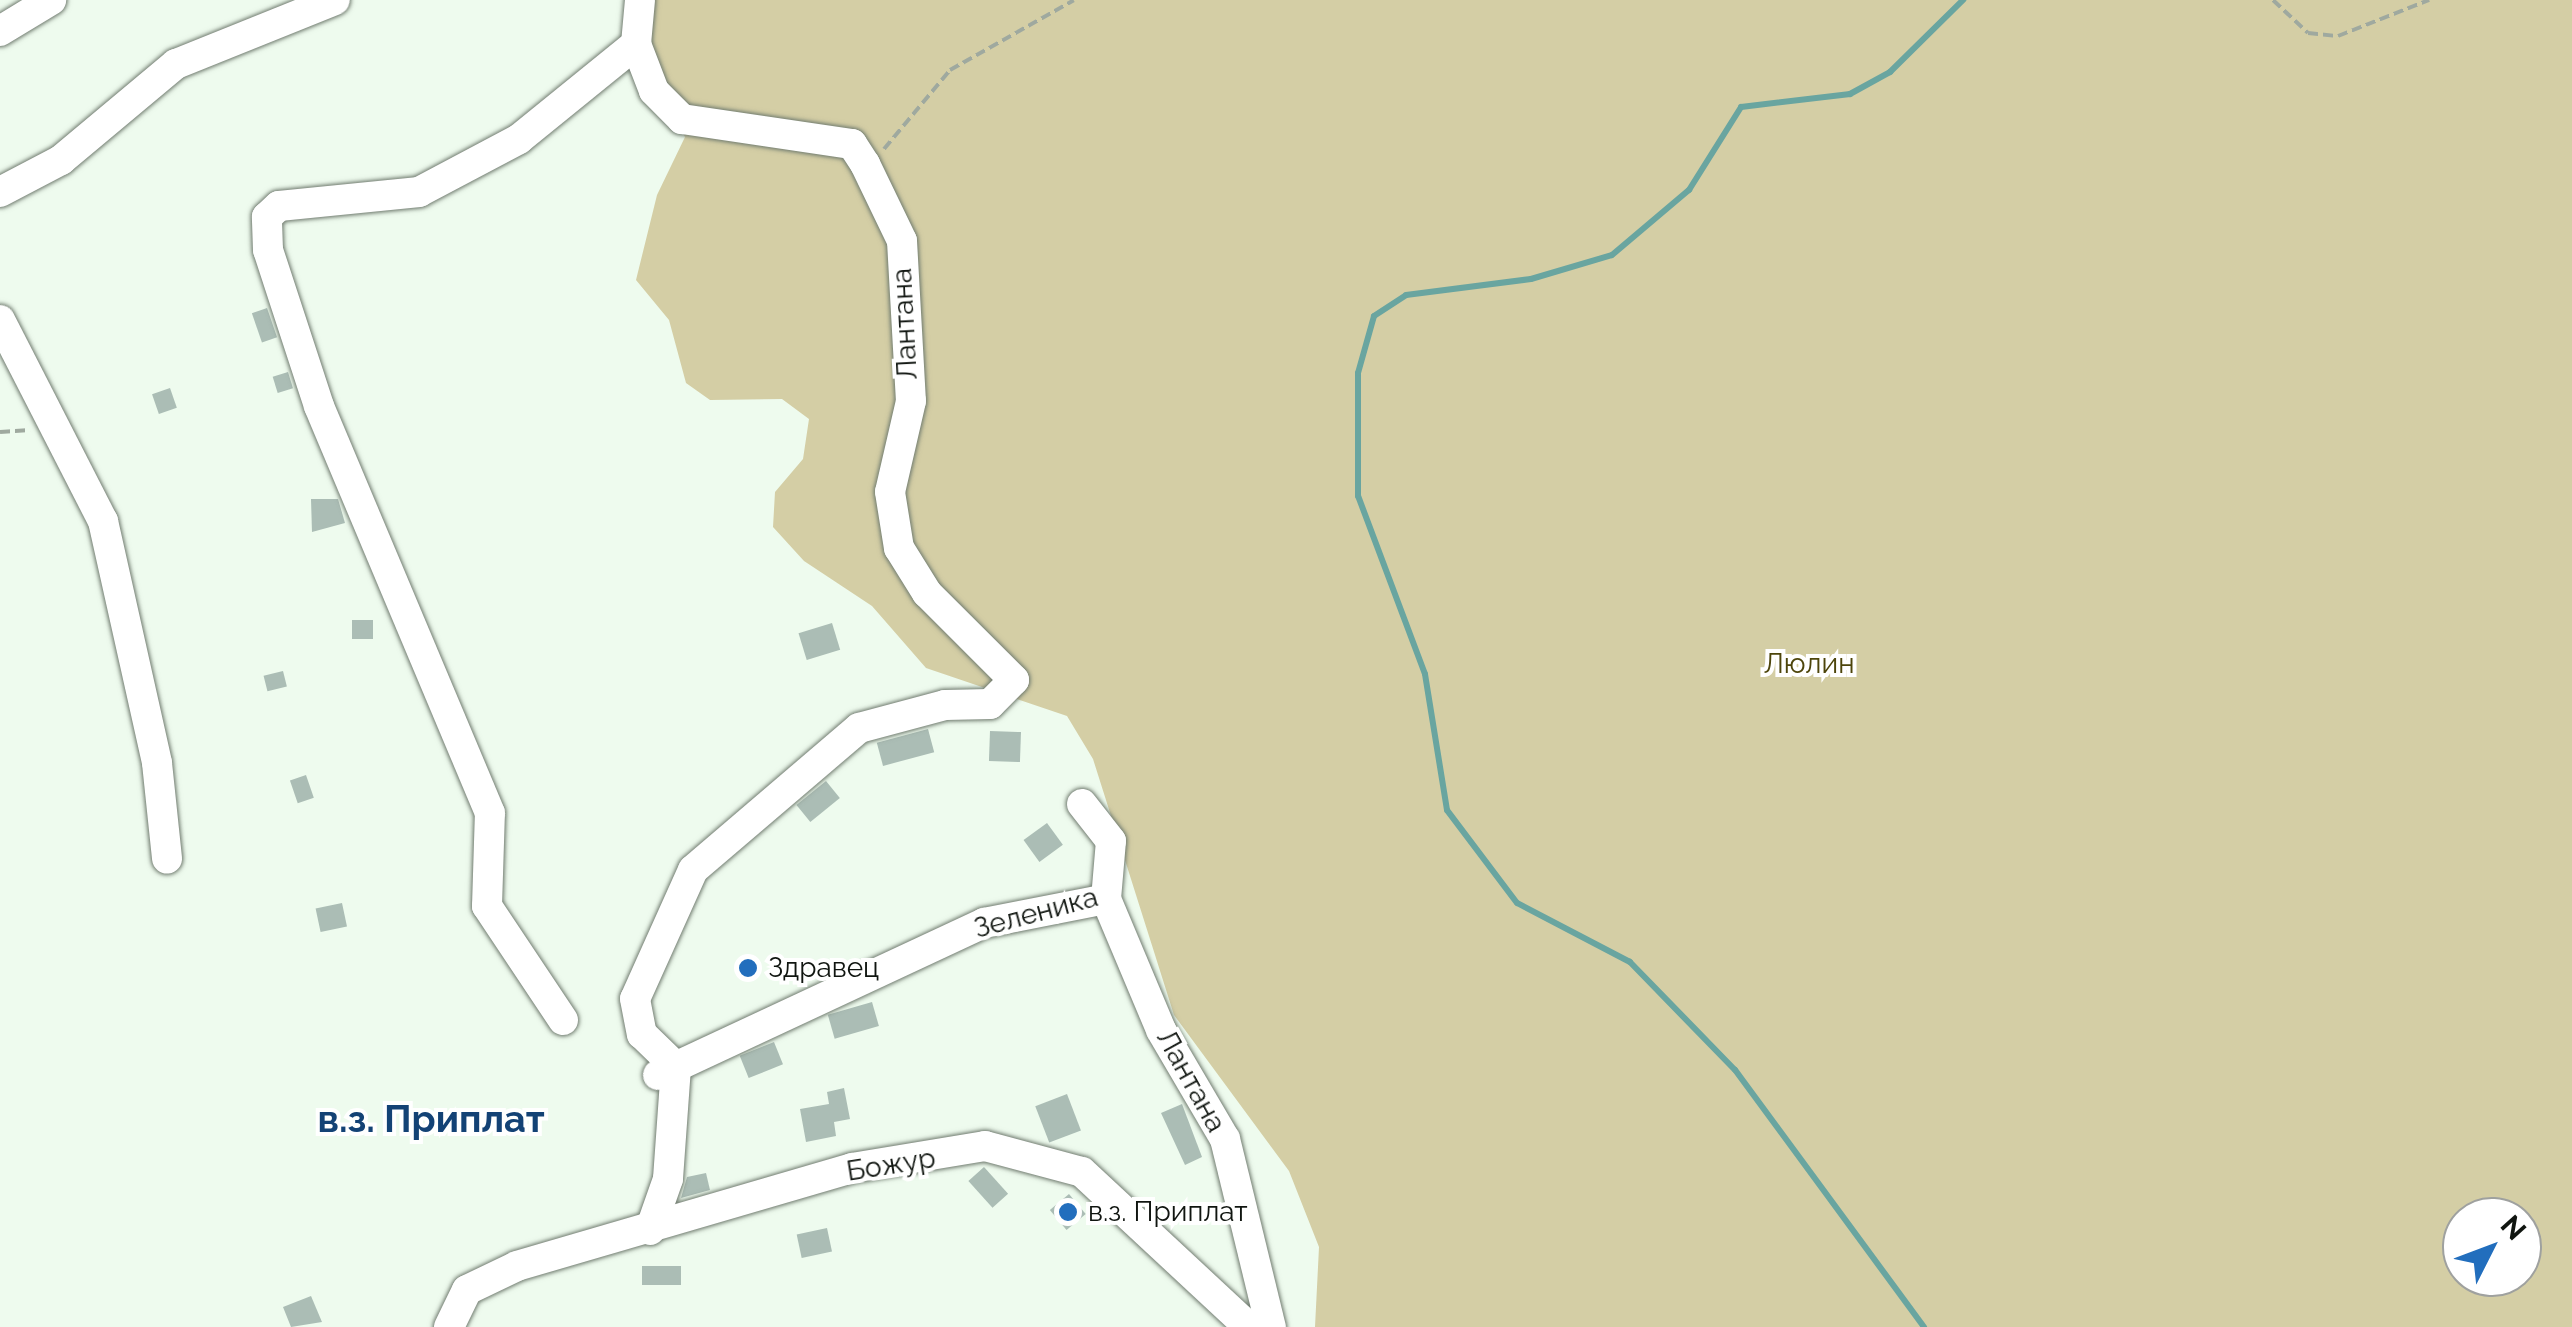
<!DOCTYPE html>
<html>
<head>
<meta charset="utf-8">
<style>
  body { margin:0 }
  #map { position:relative; width:2572px; height:1327px; overflow:hidden; background:#eefbee; font-family:Raleway,sans-serif }
  div>[style] { position:absolute }
  [style*='--x'] { left:calc(var(--x)*1px); top:calc(var(--y)*1px); width:calc(var(--w)*1px); rotate:calc(var(--a)*1deg) }
  .green>* { inset:0; background:#d4cea5 }
  .stream>* { height:6px; margin:-3px; padding:0 3px; transform-origin:3px; border-radius:3px; background:#69a5a0 }
  .building>* { inset:0; background:#abbdb5; transform-origin:0 0 }
  .path>* { height:4px; margin-top:-2px; transform-origin:0; background:repeating-linear-gradient(90deg,#9fa99f 0 10px,transparent 0 15px) }
  .roads { filter:drop-shadow(0 0 2px #717c70) drop-shadow(0 0 2px #717c70) }
  .minor>* { height:30px; margin:-15px; padding:0 15px; transform-origin:15px; border-radius:15px; background:#fff }
  .dots>* { width:28px; height:28px; translate:-50% -50%; box-sizing:border-box; border:5px solid #fff; border-radius:50% }
  span { translate:-50% -50%; white-space:nowrap; text-align:center; line-height:1.15; -webkit-text-stroke:8px #fff; paint-order:stroke }
  .street-label { font-size:28px; color:#101510 }
  .park-label { font-size:28px; color:#4d450b }
  .poi-label { font-size:28px; color:#101510 }
  .left { translate:0 -50%; text-align:left }
  .district-label { font-size:38px; color:#134275; font-weight:700 }
  .north { position:absolute; left:2442px; top:1197px; width:100px; height:100px; box-sizing:border-box; background:#fff; border:2px solid #9fa19f; border-radius:50%; rotate:48deg; font-size:28px; font-weight:700; line-height:40px; text-align:center; color:#101510 }
  .north::after { content:''; display:block; margin:auto; width:35px; height:45px; background:#226ebd; clip-path:polygon(50% 0,100% 100%,50% 72%,0 100%) }
</style>
</head>
<body>
<div id="map">
  <div class="green">
    <div style="clip-path:polygon(evenodd,644px 0,2572px 0,2572px 1327px,1315px 1327px,1319px 1247px,1289px 1171px,1174px 1015px,1093px 759px,1067px 716px,926px 668px,872px 606px,804px 561px,773px 527px,775px 492px,803px 459px,809px 419px,782px 399px,710px 400px,686px 383px,669px 320px,636px 280px,657px 195px,685px 137px,641px 53px,644px 0,2462px 1217px,2522px 1217px,2522px 1277px,2462px 1277px,2462px 1217px)"></div>
  </div>
  <div class="stream">
    <div style="--x:1924;--y:1327;--w:319;--a:-126.3"></div>
    <div style="--x:1735;--y:1070;--w:151;--a:-134.2"></div>
    <div style="--x:1630;--y:962;--w:127;--a:-152.4"></div>
    <div style="--x:1517;--y:903;--w:116;--a:-127"></div>
    <div style="--x:1447;--y:810;--w:138;--a:-99.2"></div>
    <div style="--x:1425;--y:674;--w:190;--a:-110.6"></div>
    <div style="--x:1358;--y:496;--w:123;--a:-90"></div>
    <div style="--x:1358;--y:373;--w:59;--a:-74.3"></div>
    <div style="--x:1374;--y:316;--w:38;--a:-33"></div>
    <div style="--x:1406;--y:295;--w:126;--a:-7.3"></div>
    <div style="--x:1531;--y:279;--w:84;--a:-16.5"></div>
    <div style="--x:1612;--y:255;--w:101;--a:-40.2"></div>
    <div style="--x:1689;--y:190;--w:98;--a:-57.9"></div>
    <div style="--x:1741;--y:107;--w:110;--a:-6.8"></div>
    <div style="--x:1850;--y:94;--w:46;--a:-28.8"></div>
    <div style="--x:1890;--y:72;--w:103;--a:-44.6"></div>
  </div>
  <div class="building">
    <div style="left:267px;top:308px;width:31px;height:16px;rotate:71deg"></div>
    <div style="left:288px;top:372px;width:17px;height:16px;rotate:73deg"></div>
    <div style="left:170px;top:388px;width:21px;height:19px;rotate:71deg"></div>
    <div style="clip-path:polygon(311px 499px,338px 499px,345px 523px,312px 532px)"></div>
    <div style="left:352px;top:620px;width:21px;height:19px"></div>
    <div style="left:832px;top:623px;width:28px;height:35px;rotate:73deg"></div>
    <div style="left:283px;top:671px;width:16px;height:20px;rotate:76deg"></div>
    <div style="left:928px;top:729px;width:24px;height:53px;rotate:75deg"></div>
    <div style="left:990px;top:731px;width:31px;height:30px;rotate:2deg"></div>
    <div style="left:306px;top:775px;width:24px;height:17px;rotate:71deg"></div>
    <div style="left:826px;top:781px;width:22px;height:38px;rotate:51deg"></div>
    <div style="left:1047px;top:823px;width:27px;height:29px;rotate:54deg"></div>
    <div style="left:342px;top:903px;width:24px;height:27px;rotate:78deg"></div>
    <div style="left:872px;top:1002px;width:25px;height:46px;rotate:74deg"></div>
    <div style="left:774px;top:1042px;width:24px;height:37px;rotate:68deg"></div>
    <div style="clip-path:polygon(844px 1088px,850px 1119px,834px 1122px,836px 1136px,806px 1142px,800px 1109px,829px 1104px,827px 1092px)"></div>
    <div style="left:1067px;top:1094px;width:39px;height:34px;rotate:69deg"></div>
    <div style="clip-path:polygon(1182px 1104px,1202px 1157px,1185px 1165px,1161px 1113px)"></div>
    <div style="left:984px;top:1167px;width:36px;height:21px;rotate:48deg"></div>
    <div style="clip-path:polygon(706px 1173px,710px 1190px,681px 1198px,687px 1177px)"></div>
    <div style="left:1069px;top:1194px;width:26px;height:25px;rotate:50deg"></div>
    <div style="left:827px;top:1228px;width:24px;height:31px;rotate:78deg"></div>
    <div style="left:642px;top:1266px;width:39px;height:19px"></div>
    <div style="clip-path:polygon(311px 1296px,322px 1322px,291px 1327px,283px 1307px)"></div>
  </div>
  <div class="path">
    <div style="--x:2273;--y:0;--w:48;--a:43.3"></div>
    <div style="--x:2308;--y:33;--w:30;--a:6"></div>
    <div style="--x:2338;--y:36;--w:98;--a:-21.6"></div>
    <div style="--x:884;--y:149;--w:103;--a:-50.1"></div>
    <div style="--x:950;--y:70;--w:142;--a:-29.4"></div>
    <div style="--x:0;--y:432;--w:30;--a:-4"></div>
  </div>
  <div class="roads">
    <div class="minor">
      <div style="--x:640;--y:0;--w:44;--a:95.2"></div>
      <div style="--x:636;--y:44;--w:50;--a:69"></div>
      <div style="--x:654;--y:91;--w:40;--a:45"></div>
      <div style="--x:682;--y:119;--w:172;--a:8.4"></div>
      <div style="--x:852;--y:144;--w:24;--a:57"></div>
      <div style="--x:865;--y:164;--w:85;--a:64.3"></div>
      <div style="--x:902;--y:241;--w:160;--a:86.8"></div>
      <div style="--x:911;--y:401;--w:93;--a:103"></div>
      <div style="--x:890;--y:492;--w:57;--a:80.9"></div>
      <div style="--x:899;--y:548;--w:53;--a:58.1"></div>
      <div style="--x:927;--y:593;--w:123;--a:45"></div>
      <div style="--x:1014;--y:680;--w:34;--a:135"></div>
      <div style="--x:990;--y:704;--w:45;--a:178.7"></div>
      <div style="--x:945;--y:705;--w:89;--a:165"></div>
      <div style="--x:859;--y:728;--w:218;--a:139.5"></div>
      <div style="--x:693;--y:870;--w:141;--a:114.2"></div>
      <div style="--x:635;--y:999;--w:36;--a:79"></div>
      <div style="--x:642;--y:1034;--w:47;--a:44.1"></div>
      <div style="--x:676;--y:1067;--w:112;--a:94.1"></div>
      <div style="--x:668;--y:1179;--w:54;--a:109.4"></div>
      <div style="--x:0;--y:31;--w:60;--a:-31.3"></div>
      <div style="--x:0;--y:192;--w:69;--a:-27.7"></div>
      <div style="--x:61;--y:160;--w:150;--a:-39.9"></div>
      <div style="--x:176;--y:64;--w:171;--a:-21.9"></div>
      <div style="--x:0;--y:320;--w:226;--a:62.9"></div>
      <div style="--x:103;--y:521;--w:248;--a:77.4"></div>
      <div style="--x:157;--y:763;--w:96;--a:84"></div>
      <div style="--x:1106;--y:899;--w:142;--a:67.2"></div>
      <div style="--x:1161;--y:1030;--w:126;--a:59.6"></div>
      <div style="--x:1225;--y:1139;--w:194;--a:76.3"></div>
      <div style="--x:563;--y:1020;--w:137;--a:-123.7"></div>
      <div style="--x:487;--y:906;--w:93;--a:-88.2"></div>
      <div style="--x:490;--y:813;--w:441;--a:-112.8"></div>
      <div style="--x:319;--y:406;--w:164;--a:-108.1"></div>
      <div style="--x:268;--y:250;--w:33;--a:-92"></div>
      <div style="--x:267;--y:217;--w:16;--a:-43"></div>
      <div style="--x:279;--y:206;--w:141;--a:-5.7"></div>
      <div style="--x:419;--y:192;--w:113;--a:-27.9"></div>
      <div style="--x:519;--y:139;--w:151;--a:-39.1"></div>
      <div style="--x:658;--y:1075;--w:360;--a:-25"></div>
      <div style="--x:984;--y:923;--w:124;--a:-11.1"></div>
      <div style="--x:1106;--y:899;--w:58;--a:-85.1"></div>
      <div style="--x:1111;--y:841;--w:47;--a:-128.1"></div>
      <div style="--x:449;--y:1327;--w:41;--a:-64.1"></div>
      <div style="--x:467;--y:1290;--w:55;--a:-25.6"></div>
      <div style="--x:517;--y:1266;--w:349;--a:-16.3"></div>
      <div style="--x:852;--y:1168;--w:135;--a:-9.4"></div>
      <div style="--x:985;--y:1146;--w:100;--a:15"></div>
      <div style="--x:1082;--y:1172;--w:228;--a:42.9"></div>
    </div>
  </div>
  <div class="dots">
    <div style="left:748px;top:968px;background:#226ebd"></div>
    <div style="left:1068px;top:1212px;background:#226ebd"></div>
  </div>
  <div class="street-label">
    <span style="left:905px;top:324px;rotate:-93deg">Лантана</span>
    <span style="left:1036px;top:913px;rotate:-15deg">Зеленика</span>
    <span style="left:1191px;top:1081px;rotate:61deg">Лантана</span>
    <span style="left:891px;top:1165px;rotate:-9deg">Божур</span>
  </div>
  <div class="park-label">
    <span style="left:1809px;top:664px">Люлин</span>
  </div>
  <div class="poi-label">
    <span class="left" style="left:768px;top:968px">Здравец</span>
    <span class="left" style="left:1088px;top:1212px">в.з. Приплат</span>
  </div>
  <div class="district-label">
    <span style="left:431px;top:1119px">в.з. Приплат</span>
  </div>
  <div class="north">N</div>
</div>
</body>
</html>
